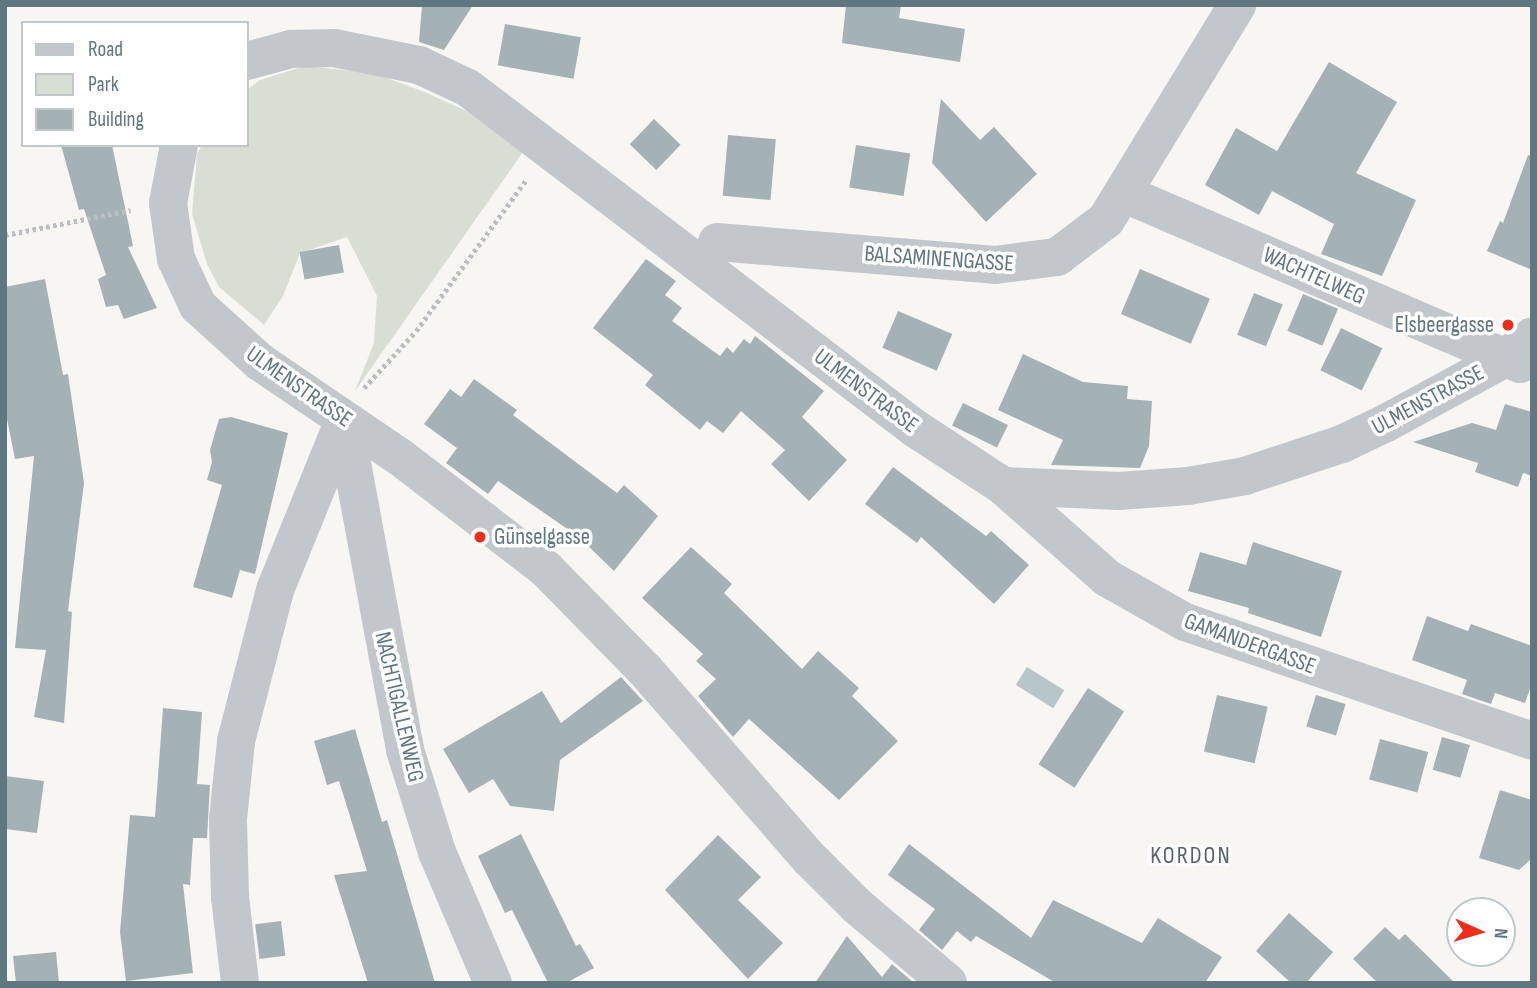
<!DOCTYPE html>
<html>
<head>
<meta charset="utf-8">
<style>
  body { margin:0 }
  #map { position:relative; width:1537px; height:988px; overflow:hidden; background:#f7f6f3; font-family:"Sofia Sans Condensed",sans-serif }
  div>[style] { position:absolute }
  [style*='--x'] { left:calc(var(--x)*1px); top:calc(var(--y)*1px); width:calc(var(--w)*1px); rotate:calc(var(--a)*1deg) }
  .green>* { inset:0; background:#d9ded4 }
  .water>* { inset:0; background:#b7c7c9; transform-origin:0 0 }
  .building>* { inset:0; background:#a5b2b5; transform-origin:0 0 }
  .path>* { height:4.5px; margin-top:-2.25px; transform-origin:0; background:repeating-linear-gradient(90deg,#bbbfc1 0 3.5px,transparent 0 7px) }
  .minor>* { height:38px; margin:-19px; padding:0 19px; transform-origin:19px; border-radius:19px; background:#c1c7ca }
  .dots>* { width:19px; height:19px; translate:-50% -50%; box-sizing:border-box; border:4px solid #fff; border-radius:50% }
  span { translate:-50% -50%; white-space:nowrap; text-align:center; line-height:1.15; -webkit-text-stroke:7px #fff; paint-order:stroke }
  .street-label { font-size:23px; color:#5f7780 }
  .poi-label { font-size:23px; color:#5f7780 }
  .right { translate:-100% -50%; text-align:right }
  .left { translate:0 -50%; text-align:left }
  .neighbourhood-label { font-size:24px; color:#52636a; letter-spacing:2px }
  .frame { position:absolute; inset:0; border:7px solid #5f7780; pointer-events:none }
  .legend { position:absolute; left:21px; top:21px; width:228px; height:126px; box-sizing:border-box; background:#fff; border:2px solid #bfc9cc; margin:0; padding:9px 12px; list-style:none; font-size:21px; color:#5f7780 }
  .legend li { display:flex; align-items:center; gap:14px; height:35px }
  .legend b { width:35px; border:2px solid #bfc9cc }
  .north { position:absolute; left:1446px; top:897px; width:70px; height:70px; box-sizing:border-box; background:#fff; border:2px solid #bfc9cc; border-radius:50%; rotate:94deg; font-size:19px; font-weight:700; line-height:28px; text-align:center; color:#5f7780 }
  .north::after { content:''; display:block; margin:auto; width:24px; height:32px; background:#ee2e1b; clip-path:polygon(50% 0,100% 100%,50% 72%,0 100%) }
</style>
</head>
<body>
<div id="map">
  <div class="green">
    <div style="clip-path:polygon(305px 66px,373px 73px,422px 91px,478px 116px,523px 152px,355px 391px,374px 343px,377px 296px,347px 237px,300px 253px,283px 296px,264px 325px,219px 287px,207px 264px,192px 214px,197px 154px,202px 145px,247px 145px,247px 90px,260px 80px)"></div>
  </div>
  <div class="water">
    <div style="left:1027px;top:667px;width:44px;height:21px;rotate:32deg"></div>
  </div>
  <div class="building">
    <div style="clip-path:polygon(422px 5px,473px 5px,444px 50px,419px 42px)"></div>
    <div style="clip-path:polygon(846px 5px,901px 5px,899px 18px,965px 29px,960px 62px,842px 43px)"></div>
    <div style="left:505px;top:24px;width:77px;height:42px;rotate:10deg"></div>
    <div style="clip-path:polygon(1329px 62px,1397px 102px,1356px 173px,1416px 200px,1382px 276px,1321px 254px,1334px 224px,1272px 191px,1259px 215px,1205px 185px,1236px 128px,1277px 151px)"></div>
    <div style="clip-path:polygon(941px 99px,980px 140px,994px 127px,1037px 174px,986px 222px,932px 163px)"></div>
    <div style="left:654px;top:119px;width:37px;height:35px;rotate:44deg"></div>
    <div style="left:728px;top:135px;width:48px;height:61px;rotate:5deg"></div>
    <div style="clip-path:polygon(61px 145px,112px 145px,133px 246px,128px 247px,157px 308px,124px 319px,118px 305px,106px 307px,98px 279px,106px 275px,84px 209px,79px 210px)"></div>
    <div style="left:856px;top:145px;width:55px;height:43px;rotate:9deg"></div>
    <div style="clip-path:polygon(1528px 155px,1532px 156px,1532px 270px,1487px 251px,1500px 221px,1503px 223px)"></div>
    <div style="left:339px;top:245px;width:28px;height:40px;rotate:80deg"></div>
    <div style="clip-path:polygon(646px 259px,676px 281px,665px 295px,682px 308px,672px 321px,720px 356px,727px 347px,733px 353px,744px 339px,750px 344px,755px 336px,824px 391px,802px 417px,847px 460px,809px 501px,771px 464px,785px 450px,741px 411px,723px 433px,707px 421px,700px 430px,645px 385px,653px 375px,593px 328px)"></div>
    <div style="left:1140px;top:269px;width:76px;height:49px;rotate:23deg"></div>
    <div style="clip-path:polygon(45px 279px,63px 375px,68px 374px,84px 483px,68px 611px,72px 612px,64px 723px,34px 717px,46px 650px,15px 648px,34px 456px,15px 459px,5px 409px,5px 287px)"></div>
    <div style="left:1254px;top:293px;width:31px;height:45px;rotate:22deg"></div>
    <div style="left:1303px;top:294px;width:38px;height:40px;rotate:23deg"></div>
    <div style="left:898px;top:311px;width:59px;height:40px;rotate:23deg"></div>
    <div style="left:1341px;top:328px;width:46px;height:47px;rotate:26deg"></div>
    <div style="clip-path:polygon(1023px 354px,1083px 382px,1128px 386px,1127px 399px,1152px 401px,1149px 446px,1140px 468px,1051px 465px,1063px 440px,998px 410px)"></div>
    <div style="clip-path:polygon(474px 379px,517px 410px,513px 415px,617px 493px,624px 485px,658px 516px,614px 571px,579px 537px,498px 481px,488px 494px,446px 463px,457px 448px,424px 424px,450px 389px,461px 397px)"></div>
    <div style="left:963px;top:403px;width:50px;height:25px;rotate:26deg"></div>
    <div style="clip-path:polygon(1505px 404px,1532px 412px,1532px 476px,1523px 473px,1518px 487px,1475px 472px,1478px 463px,1413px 442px,1472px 423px,1496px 430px)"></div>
    <div style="clip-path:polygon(231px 417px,288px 433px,255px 574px,240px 570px,232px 598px,193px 587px,222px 485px,207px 480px,212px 462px,210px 450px,219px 419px)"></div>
    <div style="clip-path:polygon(893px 467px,986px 536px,991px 531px,1029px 565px,994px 604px,921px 537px,917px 543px,865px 504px)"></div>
    <div style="clip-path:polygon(1253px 542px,1342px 571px,1321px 637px,1248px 613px,1249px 608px,1188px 591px,1200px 552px,1246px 565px)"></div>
    <div style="clip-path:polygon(691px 547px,732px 584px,724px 593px,802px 669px,818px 651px,859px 688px,852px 696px,898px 741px,839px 800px,749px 719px,733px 737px,698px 696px,716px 679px,696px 661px,703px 654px,642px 598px)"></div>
    <div style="clip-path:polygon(1427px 616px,1468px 631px,1471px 624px,1532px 646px,1532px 683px,1525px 703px,1495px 693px,1491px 704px,1462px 694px,1467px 680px,1412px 660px)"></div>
    <div style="clip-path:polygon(621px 677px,643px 701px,560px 760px,554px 811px,510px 806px,493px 779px,469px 793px,443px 749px,542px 691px,561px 723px)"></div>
    <div style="left:1088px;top:688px;width:43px;height:91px;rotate:33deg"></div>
    <div style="left:1217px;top:695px;width:52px;height:58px;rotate:13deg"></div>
    <div style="left:1316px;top:695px;width:31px;height:33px;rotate:17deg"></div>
    <div style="clip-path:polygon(163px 708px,202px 712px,197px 784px,210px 785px,207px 838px,193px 838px,190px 885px,183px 884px,193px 973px,126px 981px,120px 932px,130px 815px,155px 817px)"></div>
    <div style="clip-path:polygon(355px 729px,382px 822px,387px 820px,435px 983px,368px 983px,334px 875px,367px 871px,339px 781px,327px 785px,314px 741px)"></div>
    <div style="left:1442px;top:737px;width:29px;height:34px;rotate:16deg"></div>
    <div style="left:1380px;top:739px;width:50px;height:42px;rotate:15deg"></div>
    <div style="clip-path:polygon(5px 776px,44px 781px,37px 833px,5px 829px)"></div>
    <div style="clip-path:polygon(1500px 790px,1532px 800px,1532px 858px,1519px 870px,1479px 858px)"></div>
    <div style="clip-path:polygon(521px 834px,576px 946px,580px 944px,594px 968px,566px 983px,548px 983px,512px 910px,505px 913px,478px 856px)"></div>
    <div style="clip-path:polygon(718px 835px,761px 877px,738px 900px,783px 943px,748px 979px,665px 890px)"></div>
    <div style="clip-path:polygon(909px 844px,1031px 938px,1053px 900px,1142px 943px,1158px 918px,1222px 957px,1205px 983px,1056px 983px,976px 936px,971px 942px,957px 931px,942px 950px,919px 930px,935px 909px,888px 875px)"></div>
    <div style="clip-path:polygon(1289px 913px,1333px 952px,1306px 983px,1291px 983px,1256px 951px)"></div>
    <div style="left:281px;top:921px;width:35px;height:26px;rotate:83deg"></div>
    <div style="clip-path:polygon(1385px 927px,1399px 940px,1405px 934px,1455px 983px,1378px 983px,1353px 959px)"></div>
    <div style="clip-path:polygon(847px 936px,882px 977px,892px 964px,914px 983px,815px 983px)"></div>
    <div style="clip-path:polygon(56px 952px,59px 983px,16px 983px,13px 956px)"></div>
  </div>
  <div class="path">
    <div style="--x:5;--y:235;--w:128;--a:-11.2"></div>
    <div style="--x:364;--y:388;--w:77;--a:-47.6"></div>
    <div style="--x:416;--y:331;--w:187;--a:-53.9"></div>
  </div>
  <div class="minor">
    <div style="--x:247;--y:61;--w:46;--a:-15.3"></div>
    <div style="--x:291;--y:49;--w:43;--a:-1.3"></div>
    <div style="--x:334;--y:48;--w:87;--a:11.3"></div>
    <div style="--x:419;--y:65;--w:54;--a:25.1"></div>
    <div style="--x:468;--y:88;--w:563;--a:37.28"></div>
    <div style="--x:916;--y:429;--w:104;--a:33.2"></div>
    <div style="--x:1003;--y:486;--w:116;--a:2.5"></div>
    <div style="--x:1119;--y:491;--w:69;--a:-4.1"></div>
    <div style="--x:1188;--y:486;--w:58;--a:-10"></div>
    <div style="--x:1245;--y:476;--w:102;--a:-18.3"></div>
    <div style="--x:1342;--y:444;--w:49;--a:-25.5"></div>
    <div style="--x:1386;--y:423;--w:134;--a:-28.5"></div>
    <div style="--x:1504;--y:359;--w:36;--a:-39"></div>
    <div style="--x:179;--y:145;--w:59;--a:100.7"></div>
    <div style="--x:168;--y:203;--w:57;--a:81.9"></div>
    <div style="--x:176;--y:259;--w:52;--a:64.9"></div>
    <div style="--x:198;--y:306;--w:84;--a:42.1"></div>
    <div style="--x:260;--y:362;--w:169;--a:34.2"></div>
    <div style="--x:400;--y:457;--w:184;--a:37.5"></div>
    <div style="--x:546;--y:569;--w:141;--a:45.6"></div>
    <div style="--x:645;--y:670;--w:251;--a:48.9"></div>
    <div style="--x:810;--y:859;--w:66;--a:45"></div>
    <div style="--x:857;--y:906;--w:119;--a:40.2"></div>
    <div style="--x:1125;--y:194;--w:430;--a:23.3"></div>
    <div style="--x:717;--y:242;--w:279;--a:4.7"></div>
    <div style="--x:995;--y:265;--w:63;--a:-7.4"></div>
    <div style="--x:1057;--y:257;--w:61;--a:-37.1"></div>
    <div style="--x:1106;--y:220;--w:252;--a:-58.6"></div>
    <div style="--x:344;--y:420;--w:336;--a:79.5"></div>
    <div style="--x:405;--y:750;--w:107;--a:72.6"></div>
    <div style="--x:437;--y:852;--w:142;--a:66.9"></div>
    <div style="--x:1003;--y:486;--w:139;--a:41.5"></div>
    <div style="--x:1107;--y:578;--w:90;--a:29.4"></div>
    <div style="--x:1185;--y:622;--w:367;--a:18.9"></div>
    <div style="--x:240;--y:983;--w:87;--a:-96.6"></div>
    <div style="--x:230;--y:897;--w:78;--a:-91.5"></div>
    <div style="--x:228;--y:819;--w:78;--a:-84.1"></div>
    <div style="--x:236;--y:741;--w:156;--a:-75.5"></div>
    <div style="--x:275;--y:590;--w:183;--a:-67.9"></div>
  </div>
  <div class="dots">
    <div style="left:1508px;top:325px;background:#ee2e1b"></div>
    <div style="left:480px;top:537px;background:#ee2e1b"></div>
  </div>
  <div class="street-label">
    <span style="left:939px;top:259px;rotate:4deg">BALSAMINENGASSE</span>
    <span style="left:1314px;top:276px;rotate:24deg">WACHTELWEG</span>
    <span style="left:299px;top:387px;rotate:35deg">ULMENSTRASSE</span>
    <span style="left:866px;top:391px;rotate:37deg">ULMENSTRASSE</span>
    <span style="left:1428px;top:400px;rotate:-28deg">ULMENSTRASSE</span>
    <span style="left:1250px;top:644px;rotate:20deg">GAMANDERGASSE</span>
    <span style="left:399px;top:707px;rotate:77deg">NACHTIGALLENWEG</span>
  </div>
  <div class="poi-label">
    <span class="right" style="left:1494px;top:325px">Elsbeergasse</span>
    <span class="left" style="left:494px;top:537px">Günselgasse</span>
  </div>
  <div class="neighbourhood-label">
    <span style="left:1191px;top:856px">KORDON</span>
  </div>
  <div class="frame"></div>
  <ul class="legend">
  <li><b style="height:9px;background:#c1c7ca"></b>Road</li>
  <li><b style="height:19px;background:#d9ded4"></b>Park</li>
  <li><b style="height:19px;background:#a5b2b5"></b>Building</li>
  </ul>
  <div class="north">N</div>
</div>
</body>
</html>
